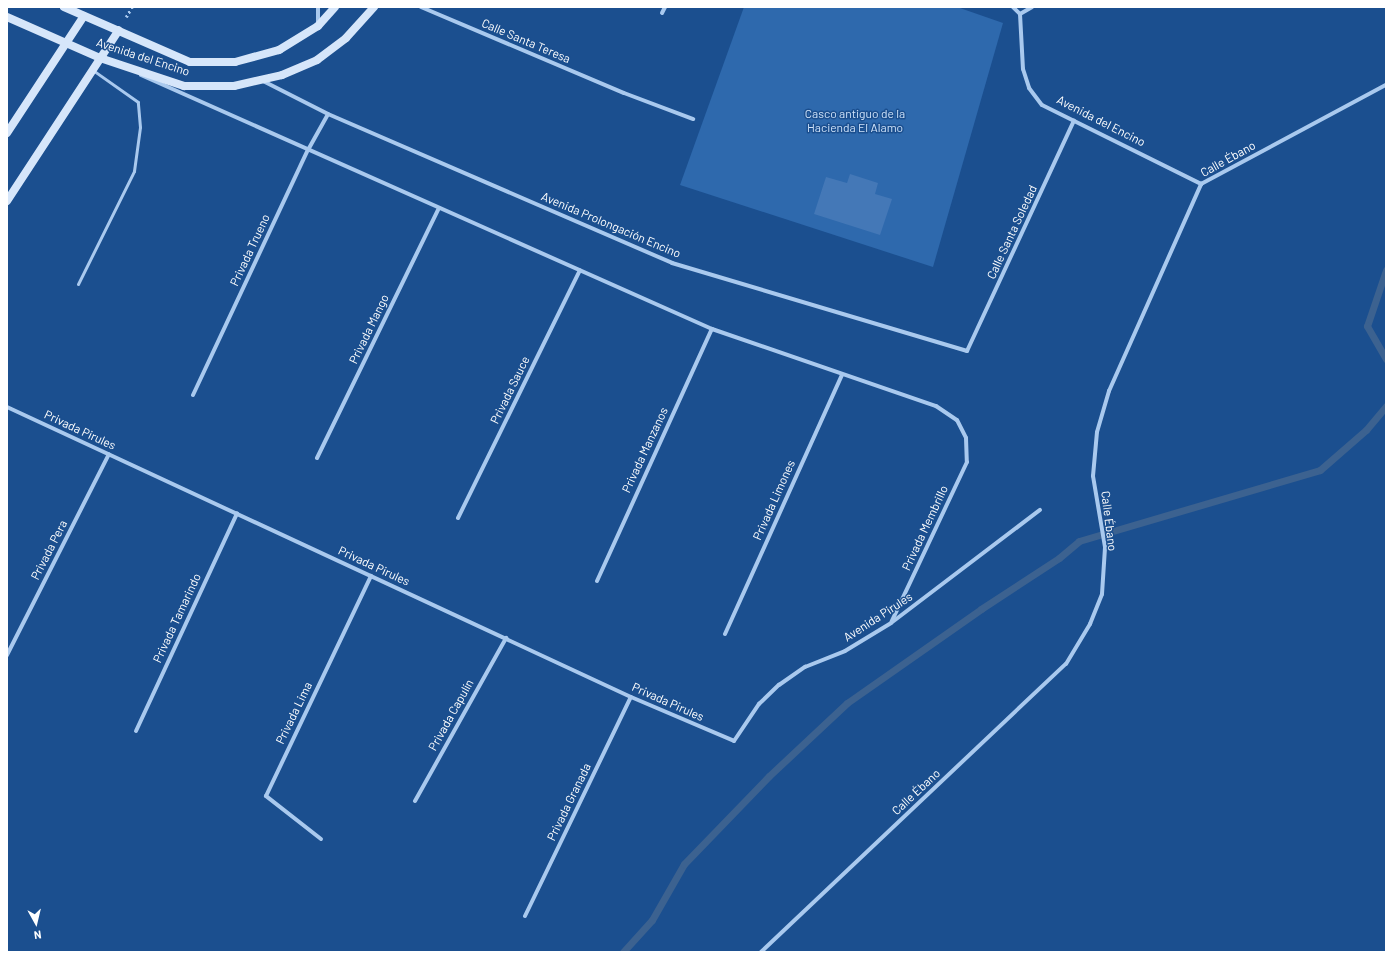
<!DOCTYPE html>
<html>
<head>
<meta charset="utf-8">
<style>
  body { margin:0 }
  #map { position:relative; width:1393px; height:959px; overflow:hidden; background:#1b4f8f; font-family:Barlow,sans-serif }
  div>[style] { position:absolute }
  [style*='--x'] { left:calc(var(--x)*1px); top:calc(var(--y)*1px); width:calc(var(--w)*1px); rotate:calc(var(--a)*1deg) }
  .green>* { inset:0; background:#2e69ad }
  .stream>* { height:7px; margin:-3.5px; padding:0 3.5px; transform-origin:3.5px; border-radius:3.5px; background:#3c6290 }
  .building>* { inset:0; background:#4478b7 }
  .path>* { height:2.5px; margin-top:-1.25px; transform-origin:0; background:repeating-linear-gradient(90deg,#a9c9ee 0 2px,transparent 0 5px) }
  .lane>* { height:3px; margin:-1.5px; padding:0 1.5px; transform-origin:1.5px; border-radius:1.5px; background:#a9c9ee }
  .street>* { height:4px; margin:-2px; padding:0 2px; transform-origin:2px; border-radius:2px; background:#a9c9ee }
  .secondary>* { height:8px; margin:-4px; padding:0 4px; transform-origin:4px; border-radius:4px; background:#d6e6fa }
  span { translate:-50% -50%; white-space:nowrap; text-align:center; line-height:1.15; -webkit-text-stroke:3px #1b4f8f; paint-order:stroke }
  .street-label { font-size:12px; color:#fff }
  .park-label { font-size:12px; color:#cfe3fa }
  .frame { position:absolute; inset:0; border:8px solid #fff; pointer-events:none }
  .north { position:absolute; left:16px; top:903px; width:40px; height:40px; -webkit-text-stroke:3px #1b4f8f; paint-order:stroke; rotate:172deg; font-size:11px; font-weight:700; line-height:16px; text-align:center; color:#fff }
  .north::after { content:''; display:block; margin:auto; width:14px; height:18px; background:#fff; clip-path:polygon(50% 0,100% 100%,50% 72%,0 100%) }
</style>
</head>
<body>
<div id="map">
  <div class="green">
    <div style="clip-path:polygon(744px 7px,957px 7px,1003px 23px,933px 267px,680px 185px)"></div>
  </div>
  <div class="stream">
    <div style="--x:1386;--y:270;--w:59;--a:108.7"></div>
    <div style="--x:1367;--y:326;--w:38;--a:60"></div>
    <div style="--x:623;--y:952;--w:43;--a:-47.8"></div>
    <div style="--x:652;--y:920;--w:64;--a:-60.3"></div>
    <div style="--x:684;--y:864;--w:122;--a:-46"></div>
    <div style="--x:769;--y:776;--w:107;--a:-43.1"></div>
    <div style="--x:847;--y:703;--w:164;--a:-35"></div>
    <div style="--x:981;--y:609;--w:93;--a:-33.2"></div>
    <div style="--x:1059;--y:558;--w:26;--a:-40"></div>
    <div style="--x:1079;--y:541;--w:251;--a:-16.4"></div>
    <div style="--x:1320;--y:470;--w:61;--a:-41"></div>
    <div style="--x:1366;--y:430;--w:31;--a:-50"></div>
  </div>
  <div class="building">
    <div style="clip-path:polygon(850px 174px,878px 183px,875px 194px,892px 199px,880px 235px,814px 214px,826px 177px,847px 183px)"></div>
  </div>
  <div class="path">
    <div style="--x:126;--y:17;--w:12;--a:-59"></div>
  </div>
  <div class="lane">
    <div style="--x:78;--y:284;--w:126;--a:-63.6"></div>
    <div style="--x:134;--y:171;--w:44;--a:-82.2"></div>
    <div style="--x:140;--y:127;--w:25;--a:-95"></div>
    <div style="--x:138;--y:102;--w:54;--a:-144.8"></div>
  </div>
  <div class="street">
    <div style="--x:421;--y:7;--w:220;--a:23"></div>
    <div style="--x:624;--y:93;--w:74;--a:20.6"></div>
    <div style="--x:1013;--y:7;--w:10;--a:45"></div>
    <div style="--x:1020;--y:14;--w:55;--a:86.9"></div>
    <div style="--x:1023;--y:69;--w:20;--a:72"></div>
    <div style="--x:1029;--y:88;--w:21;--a:53"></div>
    <div style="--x:1042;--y:105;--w:178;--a:26.4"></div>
    <div style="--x:662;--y:13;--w:7;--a:-63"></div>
    <div style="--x:1020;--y:14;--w:14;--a:-30"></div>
    <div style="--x:318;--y:25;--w:18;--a:-90"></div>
    <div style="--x:141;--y:75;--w:625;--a:23.98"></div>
    <div style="--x:712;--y:329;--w:237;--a:19"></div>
    <div style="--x:936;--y:406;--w:25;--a:34"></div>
    <div style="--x:957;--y:420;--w:20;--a:63"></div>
    <div style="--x:966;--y:438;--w:24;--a:88"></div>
    <div style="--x:967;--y:462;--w:176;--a:115.3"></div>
    <div style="--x:263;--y:81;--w:73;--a:26.9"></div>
    <div style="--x:328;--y:114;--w:375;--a:23.4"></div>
    <div style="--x:672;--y:263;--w:308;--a:16.6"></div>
    <div style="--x:967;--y:351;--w:254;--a:-65.1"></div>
    <div style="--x:193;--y:395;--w:271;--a:-64.9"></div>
    <div style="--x:308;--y:150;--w:41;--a:-60.9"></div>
    <div style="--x:7;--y:407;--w:688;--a:24.93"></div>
    <div style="--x:631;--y:697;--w:112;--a:23.1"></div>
    <div style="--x:734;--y:741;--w:45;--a:-56"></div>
    <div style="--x:759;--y:704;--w:28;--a:-44"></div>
    <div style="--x:779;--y:685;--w:32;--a:-35"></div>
    <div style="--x:805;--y:667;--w:43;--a:-21.8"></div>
    <div style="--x:845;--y:651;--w:54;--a:-31.3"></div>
    <div style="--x:891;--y:623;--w:187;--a:-37.2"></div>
    <div style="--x:317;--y:458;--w:278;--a:-64"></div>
    <div style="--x:458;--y:518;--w:276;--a:-63.8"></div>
    <div style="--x:597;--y:581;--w:277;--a:-65.5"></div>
    <div style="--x:725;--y:634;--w:284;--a:-65.7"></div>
    <div style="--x:7;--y:655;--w:225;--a:-63.1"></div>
    <div style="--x:136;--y:731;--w:240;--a:-65.1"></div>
    <div style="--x:415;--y:801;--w:187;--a:-60.8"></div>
    <div style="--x:321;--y:839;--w:70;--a:-142"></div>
    <div style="--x:266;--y:796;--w:244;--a:-64.5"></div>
    <div style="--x:525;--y:916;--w:243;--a:-64.2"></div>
    <div style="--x:761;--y:952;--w:419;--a:-43.4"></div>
    <div style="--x:1066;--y:664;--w:47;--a:-59"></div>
    <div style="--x:1090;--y:624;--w:32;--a:-68"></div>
    <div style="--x:1102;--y:594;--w:47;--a:-86.3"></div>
    <div style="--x:1105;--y:547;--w:72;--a:-99.6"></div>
    <div style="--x:1093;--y:476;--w:44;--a:-84.8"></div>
    <div style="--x:1097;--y:432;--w:43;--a:-73.7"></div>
    <div style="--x:1109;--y:391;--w:227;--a:-66"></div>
    <div style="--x:1201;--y:184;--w:210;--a:-28.2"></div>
  </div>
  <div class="secondary">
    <div style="--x:64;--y:7;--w:137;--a:23.6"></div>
    <div style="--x:190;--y:62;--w:45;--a:0"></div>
    <div style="--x:235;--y:62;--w:46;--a:-15.3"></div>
    <div style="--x:279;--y:50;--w:46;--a:-31.6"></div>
    <div style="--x:318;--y:26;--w:25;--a:-48"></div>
    <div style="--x:7;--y:17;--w:102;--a:23.8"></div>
    <div style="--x:100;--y:58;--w:89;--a:18.4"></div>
    <div style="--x:184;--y:86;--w:50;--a:0"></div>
    <div style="--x:234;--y:86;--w:49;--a:-12.9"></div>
    <div style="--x:282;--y:75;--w:38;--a:-23"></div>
    <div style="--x:317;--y:60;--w:36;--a:-37"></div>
    <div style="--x:346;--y:38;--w:42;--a:-47.9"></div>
    <div style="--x:7;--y:133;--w:140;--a:-56.7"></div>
    <div style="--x:7;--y:201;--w:204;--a:-56.8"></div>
  </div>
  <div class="street-label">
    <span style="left:526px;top:41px;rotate:23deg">Calle Santa Teresa</span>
    <span style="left:143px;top:57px;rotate:18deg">Avenida del Encino</span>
    <span style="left:1101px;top:121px;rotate:27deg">Avenida del Encino</span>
    <span style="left:1228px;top:159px;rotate:-29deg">Calle Ébano</span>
    <span style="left:611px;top:225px;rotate:23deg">Avenida Prolongación Encino</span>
    <span style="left:1012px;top:232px;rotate:-65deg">Calle Santa Soledad</span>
    <span style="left:250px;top:250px;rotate:-65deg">Privada Trueno</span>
    <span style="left:369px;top:329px;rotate:-64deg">Privada Mango</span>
    <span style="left:510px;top:390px;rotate:-64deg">Privada Sauce</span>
    <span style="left:80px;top:430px;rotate:25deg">Privada Pirules</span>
    <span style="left:645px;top:450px;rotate:-65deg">Privada Manzanos</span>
    <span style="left:774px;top:500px;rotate:-66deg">Privada Limones</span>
    <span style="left:1109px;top:521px;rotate:83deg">Calle Ébano</span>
    <span style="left:925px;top:528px;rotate:-65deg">Privada Membrillo</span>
    <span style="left:49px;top:550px;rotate:-63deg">Privada Pera</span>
    <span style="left:374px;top:566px;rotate:25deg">Privada Pirules</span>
    <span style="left:878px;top:617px;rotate:-33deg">Avenida Pirules</span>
    <span style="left:177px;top:618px;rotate:-65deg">Privada Tamarindo</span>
    <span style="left:668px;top:702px;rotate:24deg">Privada Pirules</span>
    <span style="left:294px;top:713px;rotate:-64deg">Privada Lima</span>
    <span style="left:451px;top:715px;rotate:-61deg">Privada Capulín</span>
    <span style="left:916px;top:792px;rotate:-43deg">Calle Ébano</span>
    <span style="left:569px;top:802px;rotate:-64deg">Privada Granada</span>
  </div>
  <div class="park-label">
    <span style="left:855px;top:121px">Casco antiguo de la<br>Hacienda El Alamo</span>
  </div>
  <div class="frame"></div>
  <div class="north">N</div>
</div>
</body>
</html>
